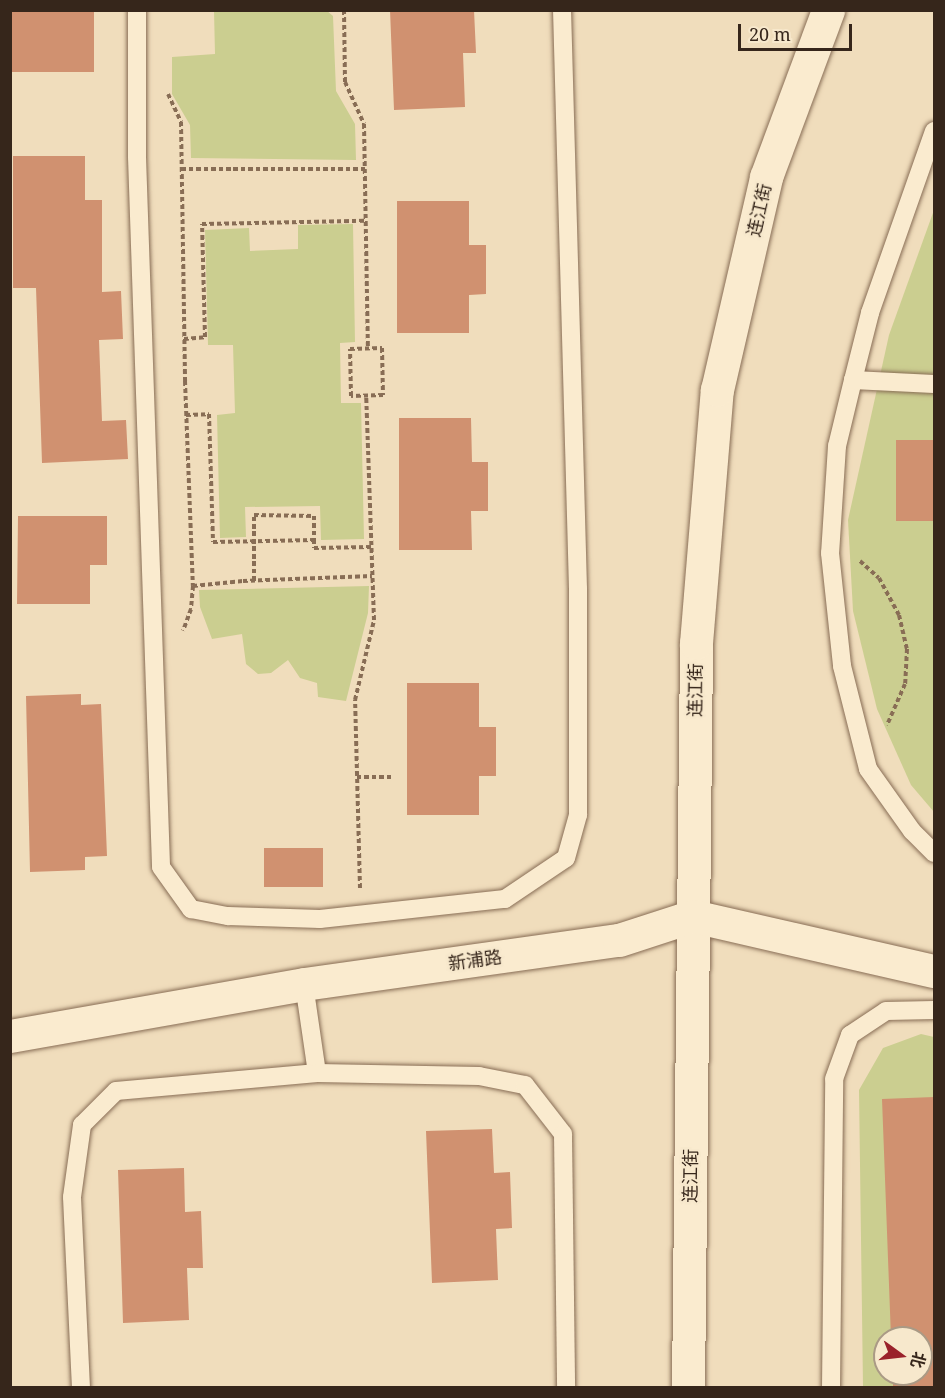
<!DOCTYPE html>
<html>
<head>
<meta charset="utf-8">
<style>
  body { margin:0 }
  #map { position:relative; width:945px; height:1398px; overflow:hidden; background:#f0ddbc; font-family:"Noto Serif","Noto Sans SC",serif }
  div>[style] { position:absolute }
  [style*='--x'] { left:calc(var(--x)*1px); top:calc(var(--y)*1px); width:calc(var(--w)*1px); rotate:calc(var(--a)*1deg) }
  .green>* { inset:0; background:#cbce90 }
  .building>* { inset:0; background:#d09170; transform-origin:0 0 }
  .path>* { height:4px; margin-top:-2px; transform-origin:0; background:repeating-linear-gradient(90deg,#886d55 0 4.5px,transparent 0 7.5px) }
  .roads { filter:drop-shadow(0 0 2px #886d55) drop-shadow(0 0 2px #886d55) }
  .lane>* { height:18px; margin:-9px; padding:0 9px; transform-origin:9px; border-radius:9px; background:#faebcf }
  .street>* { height:33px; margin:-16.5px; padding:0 16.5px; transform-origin:16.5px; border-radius:16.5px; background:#faebcf }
  .secondary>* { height:33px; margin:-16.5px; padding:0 16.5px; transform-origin:16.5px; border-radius:16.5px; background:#faebcf }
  span { translate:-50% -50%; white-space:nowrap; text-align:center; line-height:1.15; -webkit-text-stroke:5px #f7e8cc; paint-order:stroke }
  .street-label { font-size:18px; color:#36261b }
  .frame { position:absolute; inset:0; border:12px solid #36261b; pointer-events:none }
  .north { position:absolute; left:873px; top:1326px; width:60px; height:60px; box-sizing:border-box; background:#f7e8cc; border:2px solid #aa9a85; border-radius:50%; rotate:105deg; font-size:16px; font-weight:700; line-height:24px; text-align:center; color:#36261b }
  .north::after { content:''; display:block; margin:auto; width:21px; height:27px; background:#9a222b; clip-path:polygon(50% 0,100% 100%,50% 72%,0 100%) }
  .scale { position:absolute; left:738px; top:24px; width:114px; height:27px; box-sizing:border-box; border:3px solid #36261b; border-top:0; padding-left:8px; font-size:18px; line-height:21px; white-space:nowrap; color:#36261b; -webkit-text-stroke:4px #f7e8cc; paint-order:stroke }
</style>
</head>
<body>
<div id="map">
  <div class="green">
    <div style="clip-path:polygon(214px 11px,326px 10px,333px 16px,336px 91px,355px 124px,356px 160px,191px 158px,190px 125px,172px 94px,172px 57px,215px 54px)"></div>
    <div style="clip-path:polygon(934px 210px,934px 812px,911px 785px,877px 709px,853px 611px,848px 520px,889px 335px)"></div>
    <div style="clip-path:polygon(353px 224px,355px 342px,340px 343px,341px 403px,361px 403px,364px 539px,321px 540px,320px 506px,245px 507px,246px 537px,220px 538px,217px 415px,235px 413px,233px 345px,208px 345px,205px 230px,249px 228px,250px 251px,298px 249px,298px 225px)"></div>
    <div style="clip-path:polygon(369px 586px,368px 613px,346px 701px,318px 697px,317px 683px,300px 678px,288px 660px,271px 673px,258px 674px,246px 664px,242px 634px,212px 639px,200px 607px,199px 590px)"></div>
    <div style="clip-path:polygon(evenodd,921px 1034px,934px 1037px,934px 1387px,863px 1387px,859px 1090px,883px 1048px,921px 1034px,885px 1338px,921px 1338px,921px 1374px,885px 1374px,885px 1338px)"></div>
  </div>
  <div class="building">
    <div style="left:10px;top:10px;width:84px;height:62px"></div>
    <div style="clip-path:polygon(390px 10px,474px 10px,476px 53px,463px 53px,465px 107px,394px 110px)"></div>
    <div style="clip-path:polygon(13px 156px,85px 156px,85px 200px,102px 200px,102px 292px,121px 291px,123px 339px,99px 340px,102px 421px,126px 420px,128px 459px,42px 463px,36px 288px,13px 288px)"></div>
    <div style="clip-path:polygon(397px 201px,469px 201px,469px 245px,486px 245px,486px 294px,469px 295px,469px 333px,397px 333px)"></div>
    <div style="clip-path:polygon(399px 418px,471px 418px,472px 462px,488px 462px,488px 511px,471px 511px,472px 550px,399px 550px)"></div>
    <div style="left:934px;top:440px;width:81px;height:38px;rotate:90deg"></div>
    <div style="clip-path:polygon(18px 516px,107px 516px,107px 565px,90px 565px,90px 604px,17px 604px)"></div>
    <div style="clip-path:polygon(407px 683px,479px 683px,479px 727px,496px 727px,496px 776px,479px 776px,479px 815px,407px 815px)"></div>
    <div style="clip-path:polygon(81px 694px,81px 705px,101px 704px,107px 856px,85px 857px,85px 870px,30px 872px,26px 696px)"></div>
    <div style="left:264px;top:848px;width:59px;height:39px"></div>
    <div style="clip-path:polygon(934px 1097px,934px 1388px,893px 1388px,893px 1374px,921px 1374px,921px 1338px,891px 1338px,882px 1099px)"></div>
    <div style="clip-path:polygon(492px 1129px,494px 1173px,510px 1172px,512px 1228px,496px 1229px,498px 1280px,432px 1283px,426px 1131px)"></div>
    <div style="clip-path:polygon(184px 1168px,185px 1212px,201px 1211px,203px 1268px,187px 1268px,189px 1320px,123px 1323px,118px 1170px)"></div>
  </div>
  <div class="path">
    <div style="--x:344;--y:10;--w:72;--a:89.2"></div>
    <div style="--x:345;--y:82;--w:46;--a:65.7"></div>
    <div style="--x:364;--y:124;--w:224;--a:89"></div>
    <div style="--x:168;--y:94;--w:31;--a:65"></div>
    <div style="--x:181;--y:122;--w:259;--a:89.1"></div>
    <div style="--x:185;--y:381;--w:205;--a:87.8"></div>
    <div style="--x:193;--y:586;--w:23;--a:95"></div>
    <div style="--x:191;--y:609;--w:23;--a:110"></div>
    <div style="--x:181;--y:169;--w:185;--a:0"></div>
    <div style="--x:184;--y:339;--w:21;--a:-5"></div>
    <div style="--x:205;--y:337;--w:113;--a:-91.5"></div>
    <div style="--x:202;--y:224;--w:163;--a:-1.1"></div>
    <div style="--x:382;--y:348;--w:47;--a:88.8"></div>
    <div style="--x:383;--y:395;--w:32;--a:178"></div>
    <div style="--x:351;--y:396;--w:47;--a:-91.2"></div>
    <div style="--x:350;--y:349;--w:32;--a:-2"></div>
    <div style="--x:186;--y:415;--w:23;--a:-2"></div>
    <div style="--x:209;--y:414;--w:128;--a:88.2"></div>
    <div style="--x:213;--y:542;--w:101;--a:-1.1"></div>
    <div style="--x:314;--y:540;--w:8;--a:90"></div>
    <div style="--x:314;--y:548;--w:57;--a:-1"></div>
    <div style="--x:860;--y:561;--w:25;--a:42"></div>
    <div style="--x:879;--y:578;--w:42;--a:61.6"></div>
    <div style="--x:899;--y:615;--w:35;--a:77"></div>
    <div style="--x:907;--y:649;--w:35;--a:93"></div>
    <div style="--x:905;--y:684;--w:45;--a:113.7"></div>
    <div style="--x:254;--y:581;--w:66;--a:-90"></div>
    <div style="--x:254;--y:515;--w:60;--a:1"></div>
    <div style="--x:314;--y:516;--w:24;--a:90"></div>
    <div style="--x:193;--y:586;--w:50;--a:-5.7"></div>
    <div style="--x:243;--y:581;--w:129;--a:-2.2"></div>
    <div style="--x:357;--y:777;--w:34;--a:0"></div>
    <div style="--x:360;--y:888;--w:188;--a:-91.5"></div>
    <div style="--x:355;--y:700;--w:82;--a:-76.6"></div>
    <div style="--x:374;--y:620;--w:224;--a:-92"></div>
  </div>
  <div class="roads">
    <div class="lane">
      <div style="--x:137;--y:10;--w:147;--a:90"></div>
      <div style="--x:137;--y:157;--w:710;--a:88.06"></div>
      <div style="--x:161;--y:867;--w:52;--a:54.5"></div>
      <div style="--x:191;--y:909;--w:38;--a:11"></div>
      <div style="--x:228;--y:916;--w:92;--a:1.9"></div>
      <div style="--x:320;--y:919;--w:186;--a:-6.2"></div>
      <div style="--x:505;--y:899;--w:73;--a:-33.9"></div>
      <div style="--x:566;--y:858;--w:45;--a:-74.4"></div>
      <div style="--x:578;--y:815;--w:226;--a:-90"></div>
      <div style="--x:578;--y:589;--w:579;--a:-91.58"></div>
      <div style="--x:934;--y:131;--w:193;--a:109.4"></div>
      <div style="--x:870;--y:313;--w:69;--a:104.2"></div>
      <div style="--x:853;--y:380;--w:68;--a:103.6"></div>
      <div style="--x:837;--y:446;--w:107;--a:93.7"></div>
      <div style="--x:830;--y:553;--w:114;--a:83.9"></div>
      <div style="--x:842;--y:666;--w:106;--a:75.8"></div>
      <div style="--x:868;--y:769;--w:76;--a:54.6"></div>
      <div style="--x:912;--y:831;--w:31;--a:45"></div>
      <div style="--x:853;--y:380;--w:81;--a:2.8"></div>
      <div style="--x:304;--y:984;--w:90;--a:81.7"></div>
      <div style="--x:81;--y:1388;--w:191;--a:-92.7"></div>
      <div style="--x:72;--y:1197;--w:73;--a:-82.1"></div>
      <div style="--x:82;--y:1125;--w:48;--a:-45"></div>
      <div style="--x:116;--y:1091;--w:202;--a:-5.1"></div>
      <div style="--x:317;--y:1073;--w:162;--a:1.1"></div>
      <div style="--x:479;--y:1076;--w:47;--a:11.1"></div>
      <div style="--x:525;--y:1085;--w:62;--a:52.2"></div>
      <div style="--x:563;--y:1134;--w:254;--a:89.3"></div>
      <div style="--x:831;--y:1388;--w:309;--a:-89.4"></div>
      <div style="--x:834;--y:1079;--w:47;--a:-70"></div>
      <div style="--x:850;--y:1035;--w:43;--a:-33.7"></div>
      <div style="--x:886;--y:1011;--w:48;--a:-1.2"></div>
    </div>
    <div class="street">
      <div style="--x:688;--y:1388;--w:745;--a:-89.38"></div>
      <div style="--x:696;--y:643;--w:254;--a:-85.3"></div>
      <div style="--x:717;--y:390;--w:219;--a:-77"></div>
      <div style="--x:766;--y:177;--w:178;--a:-69.6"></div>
    </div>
    <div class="secondary">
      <div style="--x:10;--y:1036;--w:299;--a:-10"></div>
      <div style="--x:304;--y:984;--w:318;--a:-8"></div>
      <div style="--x:619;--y:940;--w:78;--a:-18"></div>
      <div style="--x:693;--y:916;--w:247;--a:12.9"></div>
    </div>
  </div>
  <div class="street-label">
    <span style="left:759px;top:210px;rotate:-77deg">连江街</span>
    <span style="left:695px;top:690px;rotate:-89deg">连江街</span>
    <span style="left:475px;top:960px;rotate:-8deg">新浦路</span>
    <span style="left:690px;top:1176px;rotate:-89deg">连江街</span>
  </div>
  <div class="frame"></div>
  <div class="north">北</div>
  <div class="scale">20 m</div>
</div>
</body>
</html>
